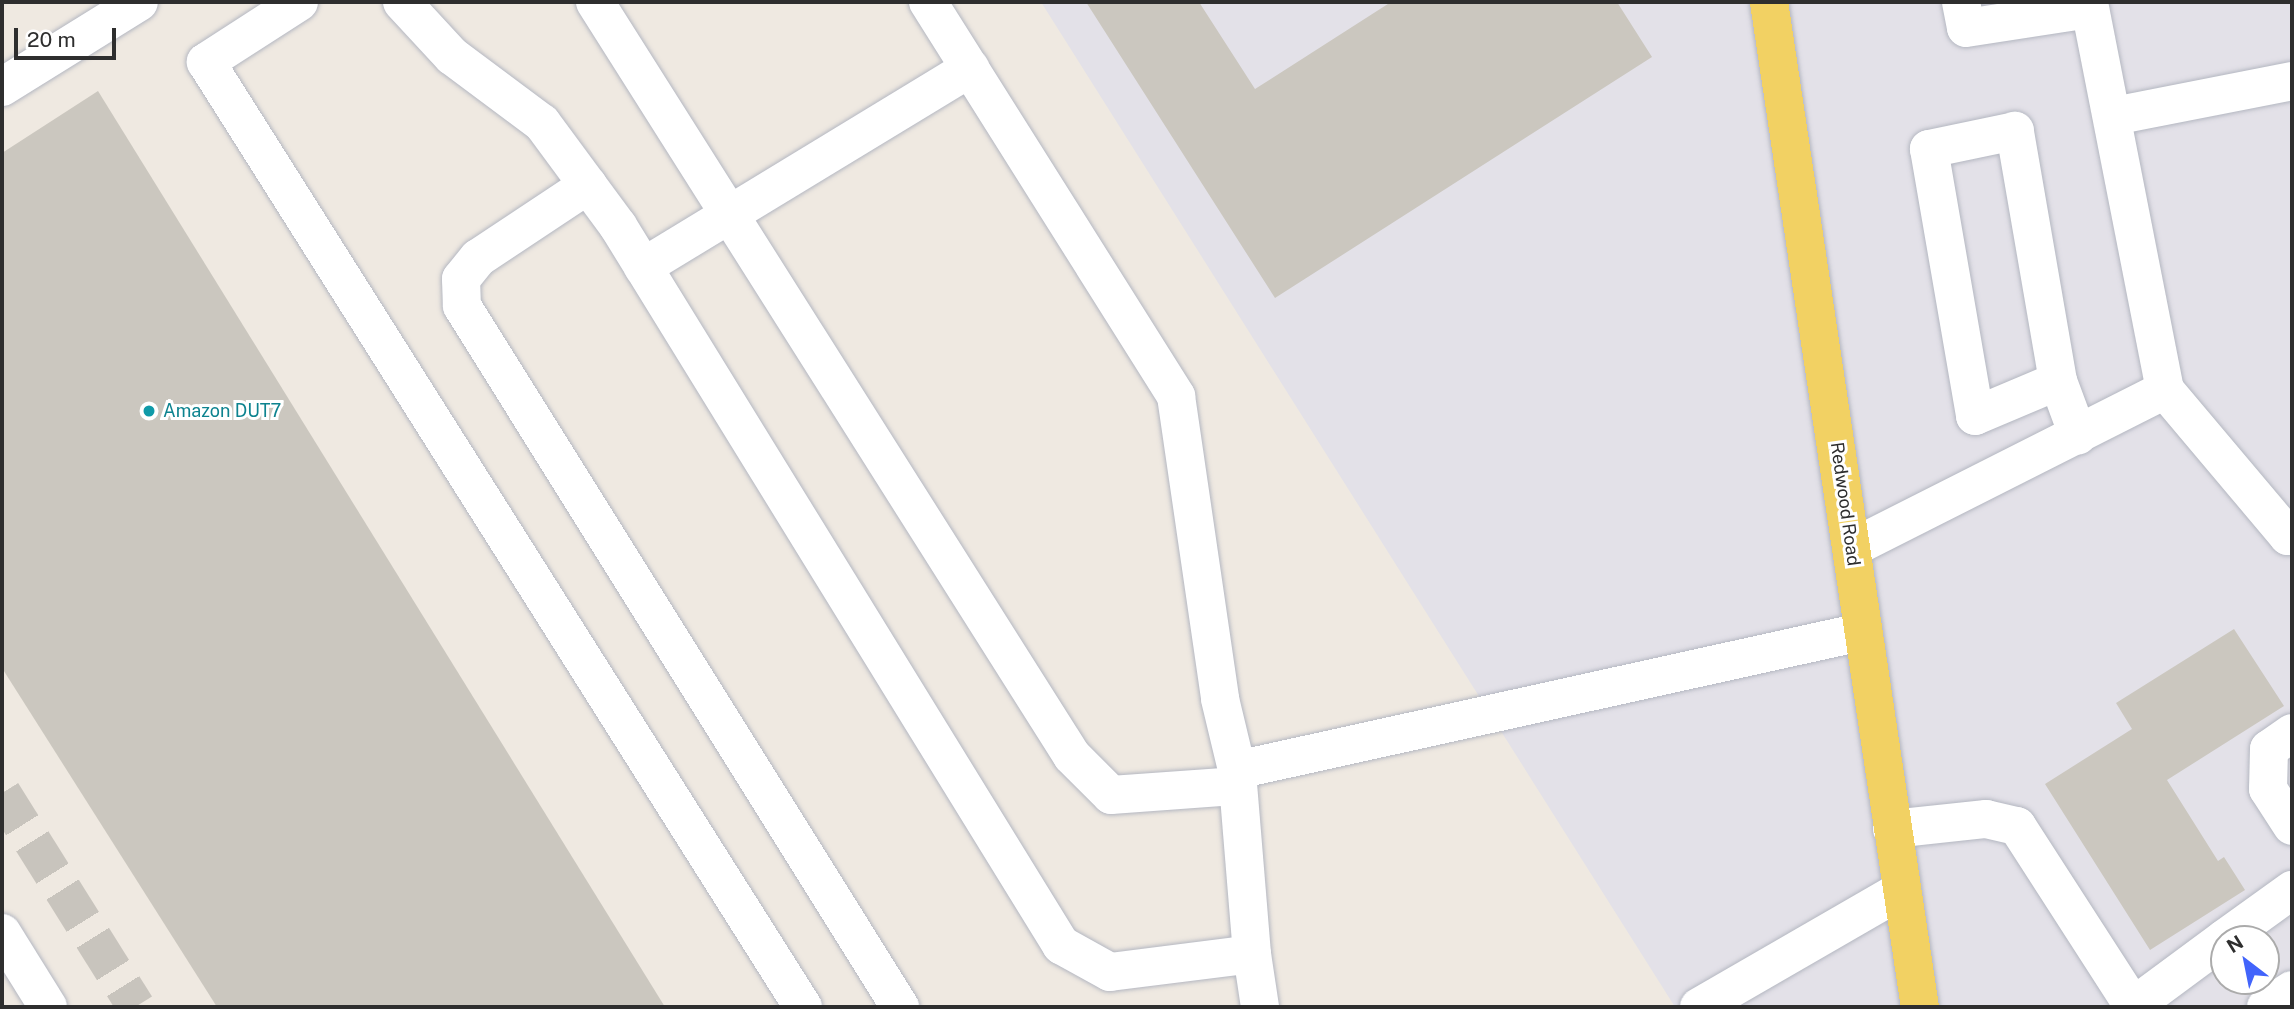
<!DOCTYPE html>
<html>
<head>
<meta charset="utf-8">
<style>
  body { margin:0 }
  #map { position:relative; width:2294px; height:1009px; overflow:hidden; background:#efe9e1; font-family:"Public Sans",sans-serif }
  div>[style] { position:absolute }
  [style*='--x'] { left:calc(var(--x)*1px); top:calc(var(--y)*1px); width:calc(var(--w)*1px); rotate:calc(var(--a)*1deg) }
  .industrial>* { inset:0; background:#e3e1e8 }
  .building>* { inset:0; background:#cbc7bf }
  .minor-tunnel>* { height:38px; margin-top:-19px; transform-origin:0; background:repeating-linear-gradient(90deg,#c8c4bd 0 38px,transparent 0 57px) }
  .roads { filter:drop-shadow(0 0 2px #b4b7c1) drop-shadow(0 0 2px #b4b7c1) }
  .minor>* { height:38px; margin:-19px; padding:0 19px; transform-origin:19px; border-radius:19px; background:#fff }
  .major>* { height:38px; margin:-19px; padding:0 19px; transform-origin:19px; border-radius:19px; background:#f2d163 }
  .dots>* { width:19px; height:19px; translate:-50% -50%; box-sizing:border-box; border:4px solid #fff; border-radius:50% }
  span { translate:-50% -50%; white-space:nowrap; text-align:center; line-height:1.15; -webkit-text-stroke:6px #fff; paint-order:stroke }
  .culture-label { font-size:18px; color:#0d838f }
  .left { translate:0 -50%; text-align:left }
  .street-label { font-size:18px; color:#2e2e2e }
  .frame { position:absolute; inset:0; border:4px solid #2e2e2e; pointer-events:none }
  .north { position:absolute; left:2210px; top:925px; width:70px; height:70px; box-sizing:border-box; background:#fff; border:2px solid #ababab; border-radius:50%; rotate:328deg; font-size:19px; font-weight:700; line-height:28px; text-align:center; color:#2e2e2e }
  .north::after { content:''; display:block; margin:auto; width:24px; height:32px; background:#4264fb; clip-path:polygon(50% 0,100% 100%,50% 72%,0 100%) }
  .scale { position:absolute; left:14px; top:28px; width:102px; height:32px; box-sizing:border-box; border:4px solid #2e2e2e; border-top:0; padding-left:9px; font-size:21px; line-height:24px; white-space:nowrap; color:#2e2e2e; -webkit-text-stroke:5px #fff; paint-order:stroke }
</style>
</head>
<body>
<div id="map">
  <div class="industrial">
    <div style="clip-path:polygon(evenodd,1041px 2px,2292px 2px,2292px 1007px,1675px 1007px,1041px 2px,2224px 939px,2266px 939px,2266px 981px,2224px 981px,2224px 939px)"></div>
  </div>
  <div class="building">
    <div style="clip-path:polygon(1086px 2px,1199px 2px,1255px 89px,1391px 2px,1617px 2px,1652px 57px,1275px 298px)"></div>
    <div style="clip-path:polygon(98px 91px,665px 1007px,217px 1007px,2px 668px,2px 153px)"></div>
    <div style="clip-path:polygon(2234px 629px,2284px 706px,2167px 780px,2218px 861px,2224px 857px,2245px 890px,2150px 950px,2045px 784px,2132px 729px,2116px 703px)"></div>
  </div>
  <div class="minor-tunnel">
    <div style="--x:2;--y:793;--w:252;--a:57.9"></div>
  </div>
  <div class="roads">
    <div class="minor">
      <div style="--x:299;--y:2;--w:111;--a:147.2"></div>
      <div style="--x:206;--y:62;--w:1118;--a:57.72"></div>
      <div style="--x:402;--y:2;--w:74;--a:47.2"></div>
      <div style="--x:452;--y:56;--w:112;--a:36.7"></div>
      <div style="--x:542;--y:123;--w:128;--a:53.6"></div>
      <div style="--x:618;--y:226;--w:845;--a:58.36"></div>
      <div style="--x:1061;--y:945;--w:56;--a:28.9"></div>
      <div style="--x:1110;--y:972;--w:143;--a:-7.2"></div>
      <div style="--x:1252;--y:954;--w:54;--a:81.4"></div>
      <div style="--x:595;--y:2;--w:892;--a:57.68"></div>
      <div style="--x:1072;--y:756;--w:55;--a:45"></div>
      <div style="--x:1111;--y:795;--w:127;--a:-4.1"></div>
      <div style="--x:928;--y:2;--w:466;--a:57.8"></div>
      <div style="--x:1176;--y:396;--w:306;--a:81.7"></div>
      <div style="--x:1220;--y:699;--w:73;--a:76.5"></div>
      <div style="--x:1961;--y:2;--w:26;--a:79"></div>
      <div style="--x:1966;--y:28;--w:125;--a:-8.7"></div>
      <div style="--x:2;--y:87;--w:161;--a:-31.8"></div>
      <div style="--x:2114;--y:116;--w:181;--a:-11.1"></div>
      <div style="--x:588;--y:185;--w:132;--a:146.4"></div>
      <div style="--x:478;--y:258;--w:27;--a:129"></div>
      <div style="--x:461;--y:279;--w:27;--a:88"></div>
      <div style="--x:462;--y:306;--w:827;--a:58"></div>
      <div style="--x:643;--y:267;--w:383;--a:-31.3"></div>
      <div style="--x:2058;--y:381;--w:254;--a:-99.8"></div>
      <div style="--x:2015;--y:131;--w:88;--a:168.2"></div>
      <div style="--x:1929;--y:149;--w:271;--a:80.2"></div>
      <div style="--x:1975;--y:416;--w:90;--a:-22.9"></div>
      <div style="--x:2058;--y:381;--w:58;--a:69.7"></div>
      <div style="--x:2165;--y:390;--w:191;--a:49.9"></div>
      <div style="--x:2288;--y:536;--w:4;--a:-27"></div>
      <div style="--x:1852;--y:548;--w:351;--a:-26.8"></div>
      <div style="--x:2165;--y:390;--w:395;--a:-101.1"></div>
      <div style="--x:2292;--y:733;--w:28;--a:145"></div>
      <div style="--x:2269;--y:749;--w:40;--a:91.4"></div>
      <div style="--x:2268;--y:789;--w:44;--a:57"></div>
      <div style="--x:1892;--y:829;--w:95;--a:-6.1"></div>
      <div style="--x:1986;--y:819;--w:32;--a:13"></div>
      <div style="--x:2017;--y:826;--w:214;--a:57.2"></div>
      <div style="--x:2;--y:933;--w:87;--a:58.1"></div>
      <div style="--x:2224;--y:939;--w:84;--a:-35.8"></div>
      <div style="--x:1252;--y:954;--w:185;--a:-94.7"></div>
      <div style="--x:1237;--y:770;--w:639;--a:-12.47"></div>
      <div style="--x:1699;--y:1007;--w:234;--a:-30"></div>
      <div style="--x:2132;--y:1007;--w:114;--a:-36.5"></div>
      <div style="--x:2266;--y:1007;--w:31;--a:-33"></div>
    </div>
    <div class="major">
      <div style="--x:1769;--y:2;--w:1016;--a:81.46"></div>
    </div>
  </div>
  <div class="dots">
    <div style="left:149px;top:411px;background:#0f9aa8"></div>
  </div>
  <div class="culture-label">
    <span class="left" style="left:163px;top:411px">Amazon DUT7</span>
  </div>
  <div class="street-label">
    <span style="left:1845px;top:504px;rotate:82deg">Redwood Road</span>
  </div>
  <div class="frame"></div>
  <div class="north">N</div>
  <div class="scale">20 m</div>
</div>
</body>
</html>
